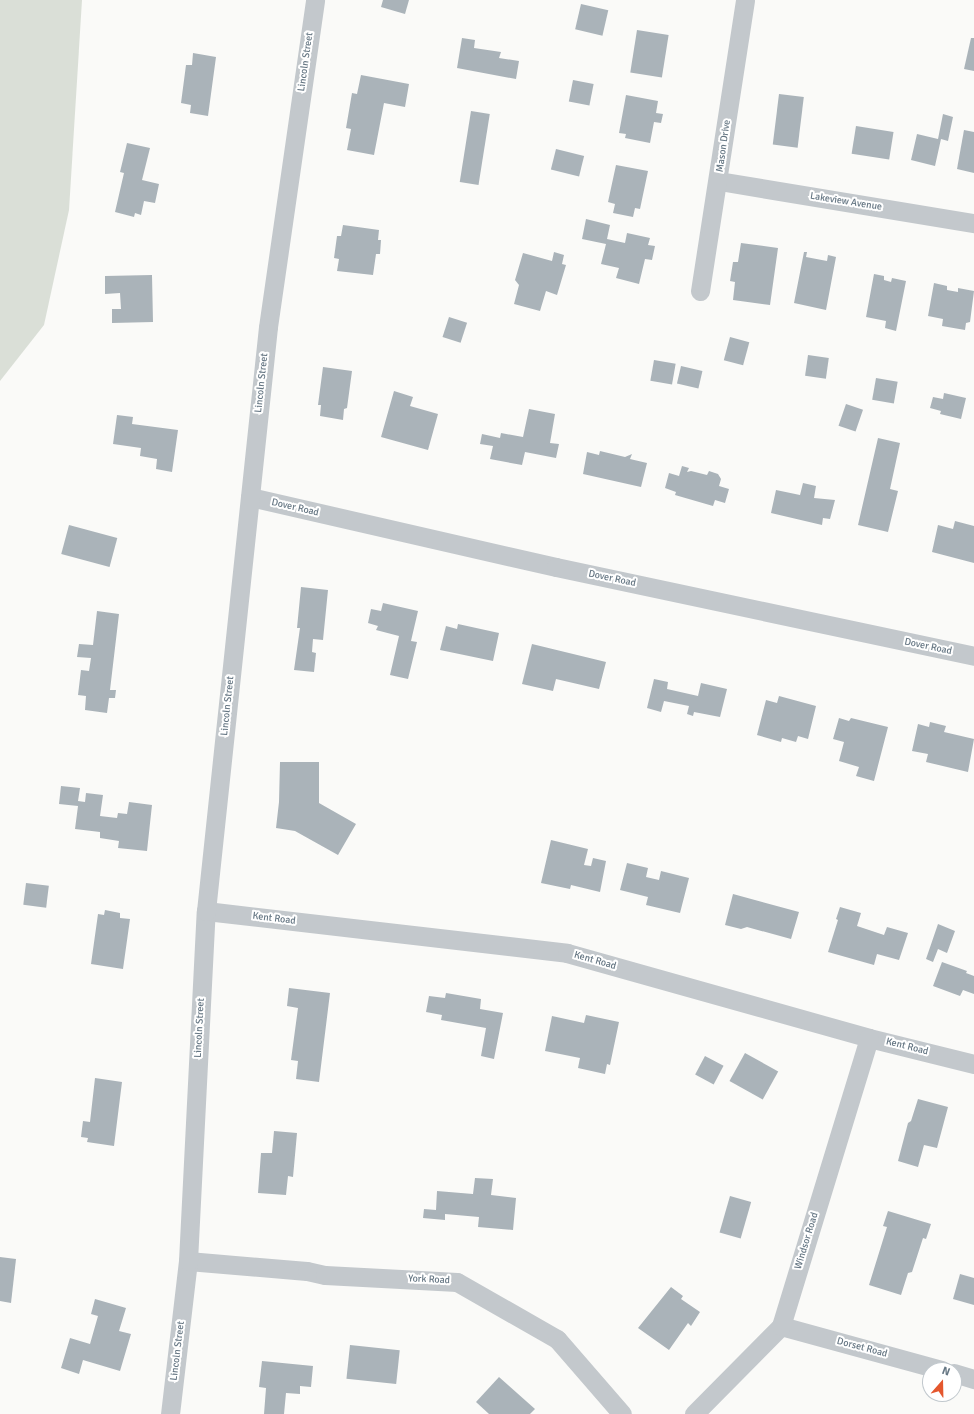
<!DOCTYPE html>
<html>
<head>
<meta charset="utf-8">
<style>
  body { margin:0 }
  #map { position:relative; width:974px; height:1414px; overflow:hidden; background:#fafaf8; font-family:Signika,sans-serif }
  div>[style] { position:absolute }
  [style*='--x'] { left:calc(var(--x)*1px); top:calc(var(--y)*1px); width:calc(var(--w)*1px); rotate:calc(var(--a)*1deg) }
  .green>* { inset:0; background:#dadfd7 }
  .building>* { inset:0; background:#aab3b9; transform-origin:0 0 }
  .street>* { height:19px; margin:-9.5px; padding:0 9.5px; transform-origin:9.5px; border-radius:9.5px; background:#c3c8cc }
  span { translate:-50% -50%; white-space:nowrap; text-align:center; line-height:1.15; -webkit-text-stroke:4px #fff; paint-order:stroke }
  .street-label { font-size:10px; color:#657683 }
  .north { position:absolute; left:922px; top:1362px; width:40px; height:40px; box-sizing:border-box; background:#fff; border:1px solid #c1c8cd; border-radius:50%; rotate:20deg; font-size:11px; font-weight:700; line-height:16px; text-align:center; color:#657683 }
  .north::after { content:''; display:block; margin:auto; width:14px; height:18px; background:#e4572e; clip-path:polygon(50% 0,100% 100%,50% 72%,0 100%) }
</style>
</head>
<body>
<div id="map">
  <div class="green">
    <div style="clip-path:polygon(0 0,82px 0,69px 210px,44px 325px,0 381px)"></div>
  </div>
  <div class="building">
    <div style="clip-path:polygon(383px 0,409px 0,405px 14px,381px 7px)"></div>
    <div style="left:581px;top:4px;width:28px;height:26px;rotate:13deg"></div>
    <div style="left:637px;top:30px;width:32px;height:43px;rotate:9deg"></div>
    <div style="clip-path:polygon(462px 38px,475px 40px,474px 48px,501px 52px,499px 58px,519px 61px,516px 79px,457px 68px)"></div>
    <div style="clip-path:polygon(971px 38px,974px 38px,974px 71px,964px 69px)"></div>
    <div style="clip-path:polygon(193px 53px,216px 57px,208px 116px,190px 113px,191px 105px,181px 103px,186px 65px,192px 65px)"></div>
    <div style="clip-path:polygon(361px 75px,409px 84px,405px 107px,384px 103px,374px 155px,347px 150px,351px 129px,346px 128px,352px 93px,357px 94px)"></div>
    <div style="left:573px;top:80px;width:21px;height:22px;rotate:11deg"></div>
    <div style="left:779px;top:94px;width:25px;height:51px;rotate:7deg"></div>
    <div style="clip-path:polygon(626px 95px,658px 101px,656px 113px,663px 114px,661px 123px,654px 122px,650px 143px,625px 138px,626px 134px,619px 133px)"></div>
    <div style="left:471px;top:111px;width:19px;height:72px;rotate:9deg"></div>
    <div style="clip-path:polygon(943px 114px,953px 117px,948px 141px,941px 139px,935px 166px,911px 160px,917px 134px,938px 139px)"></div>
    <div style="left:856px;top:126px;width:38px;height:28px;rotate:9deg"></div>
    <div style="clip-path:polygon(964px 130px,974px 132px,974px 173px,957px 169px)"></div>
    <div style="clip-path:polygon(127px 143px,150px 148px,142px 180px,159px 184px,155px 203px,144px 201px,141px 215px,135px 213px,134px 217px,115px 212px,124px 173px,120px 172px)"></div>
    <div style="left:556px;top:149px;width:29px;height:21px;rotate:14deg"></div>
    <div style="clip-path:polygon(616px 165px,648px 171px,640px 209px,635px 208px,633px 217px,613px 213px,615px 204px,608px 202px)"></div>
    <div style="clip-path:polygon(586px 219px,610px 225px,607px 239px,625px 243px,627px 233px,650px 238px,648px 245px,655px 246px,652px 260px,645px 259px,639px 284px,616px 278px,619px 268px,601px 264px,606px 244px,582px 239px)"></div>
    <div style="clip-path:polygon(343px 225px,379px 230px,378px 240px,381px 240px,380px 254px,376px 254px,373px 275px,337px 271px,339px 259px,334px 258px,337px 236px,341px 236px)"></div>
    <div style="clip-path:polygon(741px 243px,778px 248px,770px 305px,733px 300px,735px 282px,730px 281px,733px 262px,738px 262px)"></div>
    <div style="clip-path:polygon(554px 252px,564px 255px,562px 264px,566px 265px,557px 295px,546px 291px,540px 311px,514px 304px,519px 285px,515px 280px,523px 253px,552px 261px)"></div>
    <div style="clip-path:polygon(804px 252px,807px 252px,806px 257px,827px 261px,828px 255px,836px 257px,826px 310px,794px 303px)"></div>
    <div style="clip-path:polygon(874px 274px,884px 276px,884px 280px,891px 282px,892px 278px,906px 281px,896px 331px,885px 328px,886px 321px,866px 317px)"></div>
    <div style="clip-path:polygon(152px 275px,153px 322px,112px 323px,112px 309px,121px 309px,120px 293px,105px 294px,105px 276px)"></div>
    <div style="clip-path:polygon(934px 283px,947px 286px,947px 290px,958px 292px,958px 288px,974px 291px,970px 322px,966px 323px,965px 330px,942px 326px,943px 319px,928px 316px)"></div>
    <div style="left:449px;top:317px;width:19px;height:21px;rotate:18deg"></div>
    <div style="left:730px;top:337px;width:20px;height:24px;rotate:15deg"></div>
    <div style="left:808px;top:355px;width:21px;height:21px;rotate:8deg"></div>
    <div style="left:654px;top:360px;width:22px;height:21px;rotate:10deg"></div>
    <div style="left:681px;top:366px;width:22px;height:18px;rotate:13deg"></div>
    <div style="clip-path:polygon(323px 367px,352px 371px,347px 408px,344px 409px,343px 420px,320px 416px,321px 405px,318px 405px)"></div>
    <div style="left:876px;top:378px;width:22px;height:22px;rotate:10deg"></div>
    <div style="clip-path:polygon(394px 391px,413px 397px,410px 406px,438px 414px,428px 450px,381px 437px)"></div>
    <div style="clip-path:polygon(944px 393px,966px 398px,961px 419px,940px 414px,941px 411px,930px 408px,933px 397px,943px 399px)"></div>
    <div style="left:846px;top:404px;width:18px;height:23px;rotate:19deg"></div>
    <div style="clip-path:polygon(529px 409px,555px 414px,550px 443px,559px 444px,556px 458px,525px 452px,522px 465px,490px 459px,493px 446px,480px 444px,482px 434px,500px 438px,501px 433px,523px 437px)"></div>
    <div style="clip-path:polygon(117px 415px,133px 417px,132px 424px,178px 430px,172px 472px,156px 469px,157px 459px,140px 456px,141px 448px,113px 444px)"></div>
    <div style="clip-path:polygon(878px 438px,900px 443px,890px 489px,898px 491px,888px 532px,858px 525px)"></div>
    <div style="clip-path:polygon(600px 451px,625px 457px,632px 454px,630px 459px,647px 463px,641px 487px,583px 474px,587px 452px,599px 455px)"></div>
    <div style="clip-path:polygon(682px 466px,689px 468px,687px 472px,691px 471px,707px 475px,709px 471px,718px 474px,721px 479px,719px 486px,729px 489px,725px 503px,715px 500px,713px 506px,675px 495px,676px 492px,665px 488px,669px 473px,679px 476px)"></div>
    <div style="clip-path:polygon(803px 483px,816px 486px,814px 498px,835px 500px,830px 519px,823px 518px,822px 525px,771px 513px,776px 490px,800px 495px)"></div>
    <div style="clip-path:polygon(955px 521px,974px 526px,974px 563px,932px 552px,938px 525px,953px 529px)"></div>
    <div style="left:69px;top:525px;width:50px;height:30px;rotate:15deg"></div>
    <div style="clip-path:polygon(301px 587px,328px 590px,323px 640px,313px 639px,312px 652px,316px 653px,314px 672px,294px 670px,300px 628px,297px 628px)"></div>
    <div style="clip-path:polygon(383px 603px,418px 611px,411px 641px,417px 642px,408px 679px,390px 675px,399px 636px,376px 630px,378px 626px,368px 623px,371px 609px,381px 611px)"></div>
    <div style="clip-path:polygon(97px 611px,119px 614px,110px 690px,116px 690px,115px 698px,109px 698px,107px 713px,85px 710px,86px 696px,78px 695px,81px 670px,89px 671px,91px 658px,77px 657px,79px 644px,93px 645px)"></div>
    <div style="clip-path:polygon(458px 624px,499px 633px,493px 661px,440px 650px,446px 626px,457px 629px)"></div>
    <div style="clip-path:polygon(532px 644px,606px 662px,599px 689px,556px 679px,553px 691px,522px 684px)"></div>
    <div style="clip-path:polygon(654px 679px,668px 682px,667px 689px,698px 696px,701px 683px,727px 689px,720px 717px,694px 712px,693px 716px,687px 714px,689px 706px,664px 701px,661px 712px,647px 708px)"></div>
    <div style="clip-path:polygon(779px 696px,816px 706px,808px 739px,798px 736px,796px 742px,782px 738px,781px 742px,757px 735px,766px 700px,777px 703px)"></div>
    <div style="clip-path:polygon(839px 718px,849px 721px,851px 718px,888px 727px,874px 781px,856px 776px,859px 767px,839px 761px,844px 742px,833px 739px)"></div>
    <div style="clip-path:polygon(930px 722px,946px 726px,944px 732px,974px 739px,968px 772px,926px 762px,928px 754px,912px 751px,918px 724px,929px 727px)"></div>
    <div style="clip-path:polygon(280px 762px,319px 762px,319px 803px,356px 824px,338px 855px,295px 831px,276px 828px,279px 802px)"></div>
    <div style="clip-path:polygon(61px 786px,80px 788px,78px 801px,85px 802px,86px 793px,103px 795px,100px 816px,117px 818px,118px 813px,127px 814px,129px 802px,152px 805px,147px 851px,118px 848px,119px 841px,100px 838px,100px 832px,75px 829px,78px 806px,59px 804px)"></div>
    <div style="clip-path:polygon(551px 840px,588px 849px,584px 865px,591px 866px,593px 858px,606px 861px,600px 892px,571px 885px,570px 889px,541px 883px)"></div>
    <div style="clip-path:polygon(627px 863px,648px 868px,646px 877px,659px 880px,661px 871px,689px 878px,680px 913px,646px 905px,648px 897px,620px 890px)"></div>
    <div style="left:26px;top:883px;width:23px;height:22px;rotate:7deg"></div>
    <div style="clip-path:polygon(733px 894px,799px 912px,791px 939px,747px 927px,741px 929px,725px 925px)"></div>
    <div style="clip-path:polygon(840px 907px,861px 913px,857px 926px,884px 935px,887px 927px,908px 933px,899px 960px,877px 954px,874px 965px,828px 952px,838px 920px,836px 919px)"></div>
    <div style="clip-path:polygon(105px 910px,120px 913px,120px 918px,130px 919px,123px 969px,91px 964px,98px 914px,104px 915px)"></div>
    <div style="clip-path:polygon(938px 924px,955px 931px,947px 953px,938px 949px,933px 962px,926px 959px)"></div>
    <div style="clip-path:polygon(942px 962px,967px 971px,966px 973px,974px 976px,974px 994px,963px 990px,960px 996px,933px 986px)"></div>
    <div style="clip-path:polygon(289px 988px,330px 993px,319px 1082px,296px 1079px,298px 1061px,291px 1060px,298px 1008px,287px 1006px)"></div>
    <div style="clip-path:polygon(446px 993px,481px 999px,480px 1009px,503px 1013px,494px 1059px,481px 1056px,486px 1028px,441px 1020px,442px 1015px,426px 1012px,429px 996px,445px 998px)"></div>
    <div style="clip-path:polygon(586px 1015px,619px 1022px,610px 1065px,607px 1064px,605px 1074px,578px 1068px,580px 1058px,545px 1051px,552px 1016px,584px 1023px)"></div>
    <div style="left:745px;top:1053px;width:38px;height:32px;rotate:29deg"></div>
    <div style="left:705px;top:1056px;width:21px;height:21px;rotate:28deg"></div>
    <div style="clip-path:polygon(95px 1078px,122px 1082px,114px 1146px,87px 1142px,88px 1138px,81px 1137px,83px 1121px,90px 1122px)"></div>
    <div style="clip-path:polygon(918px 1099px,948px 1107px,937px 1148px,924px 1145px,918px 1167px,898px 1161px,908px 1123px,911px 1121px)"></div>
    <div style="clip-path:polygon(274px 1131px,297px 1133px,293px 1177px,288px 1176px,286px 1195px,258px 1193px,261px 1153px,272px 1153px)"></div>
    <div style="clip-path:polygon(475px 1178px,493px 1179px,491px 1195px,516px 1198px,513px 1230px,478px 1227px,479px 1217px,445px 1214px,445px 1220px,423px 1218px,424px 1209px,436px 1210px,437px 1191px,473px 1194px)"></div>
    <div style="left:730px;top:1196px;width:22px;height:38px;rotate:16deg"></div>
    <div style="clip-path:polygon(888px 1211px,931px 1224px,926px 1239px,923px 1238px,912px 1272px,908px 1273px,901px 1295px,869px 1285px,887px 1227px,883px 1226px)"></div>
    <div style="clip-path:polygon(0 1257px,16px 1259px,11px 1303px,0 1301px)"></div>
    <div style="clip-path:polygon(960px 1274px,974px 1278px,974px 1305px,953px 1299px)"></div>
    <div style="clip-path:polygon(671px 1287px,683px 1296px,681px 1299px,700px 1312px,691px 1326px,688px 1323px,669px 1350px,638px 1328px)"></div>
    <div style="clip-path:polygon(95px 1299px,126px 1308px,119px 1331px,131px 1334px,120px 1371px,83px 1360px,79px 1374px,61px 1368px,70px 1338px,90px 1344px,98px 1316px,91px 1314px)"></div>
    <div style="left:350px;top:1345px;width:50px;height:34px;rotate:6deg"></div>
    <div style="clip-path:polygon(262px 1361px,313px 1366px,311px 1387px,300px 1386px,300px 1394px,286px 1393px,284px 1414px,264px 1414px,266px 1388px,259px 1387px)"></div>
    <div style="clip-path:polygon(499px 1377px,535px 1409px,530px 1414px,489px 1414px,476px 1402px)"></div>
  </div>
  <div class="street">
    <div style="--x:719;--y:181;--w:258;--a:9.4"></div>
    <div style="--x:700;--y:291;--w:294;--a:-81.2"></div>
    <div style="--x:250;--y:497;--w:314;--a:12.9"></div>
    <div style="--x:556;--y:567;--w:427;--a:12"></div>
    <div style="--x:206;--y:911;--w:363;--a:6.6"></div>
    <div style="--x:567;--y:953;--w:314;--a:15.7"></div>
    <div style="--x:869;--y:1038;--w:108;--a:13.9"></div>
    <div style="--x:188;--y:1261;--w:119;--a:4.8"></div>
    <div style="--x:307;--y:1271;--w:18;--a:13"></div>
    <div style="--x:325;--y:1275;--w:132;--a:3"></div>
    <div style="--x:457;--y:1282;--w:115;--a:29.7"></div>
    <div style="--x:557;--y:1339;--w:99;--a:49.1"></div>
    <div style="--x:781;--y:1326;--w:167;--a:15.3"></div>
    <div style="--x:954;--y:1373;--w:21;--a:17"></div>
    <div style="--x:170;--y:1414;--w:154;--a:-83.3"></div>
    <div style="--x:188;--y:1261;--w:350;--a:-87.1"></div>
    <div style="--x:206;--y:911;--w:587;--a:-83.94"></div>
    <div style="--x:268;--y:327;--w:330;--a:-81.8"></div>
    <div style="--x:694;--y:1414;--w:124;--a:-45.3"></div>
    <div style="--x:781;--y:1326;--w:301;--a:-73"></div>
  </div>
  <div class="street-label">
    <span style="left:306px;top:62px;rotate:-82deg">Lincoln Street</span>
    <span style="left:724px;top:146px;rotate:-82deg">Mason Drive</span>
    <span style="left:846px;top:202px;rotate:9deg">Lakeview Avenue</span>
    <span style="left:262px;top:383px;rotate:-84deg">Lincoln Street</span>
    <span style="left:295px;top:508px;rotate:13deg">Dover Road</span>
    <span style="left:612px;top:579px;rotate:12deg">Dover Road</span>
    <span style="left:928px;top:647px;rotate:12deg">Dover Road</span>
    <span style="left:228px;top:706px;rotate:-84deg">Lincoln Street</span>
    <span style="left:274px;top:919px;rotate:7deg">Kent Road</span>
    <span style="left:595px;top:961px;rotate:16deg">Kent Road</span>
    <span style="left:200px;top:1028px;rotate:-87deg">Lincoln Street</span>
    <span style="left:907px;top:1047px;rotate:14deg">Kent Road</span>
    <span style="left:807px;top:1241px;rotate:-73deg">Windsor Road</span>
    <span style="left:429px;top:1280px;rotate:3deg">York Road</span>
    <span style="left:862px;top:1348px;rotate:15deg">Dorset Road</span>
    <span style="left:178px;top:1351px;rotate:-83deg">Lincoln Street</span>
  </div>
  <div class="north">N</div>
</div>
</body>
</html>
